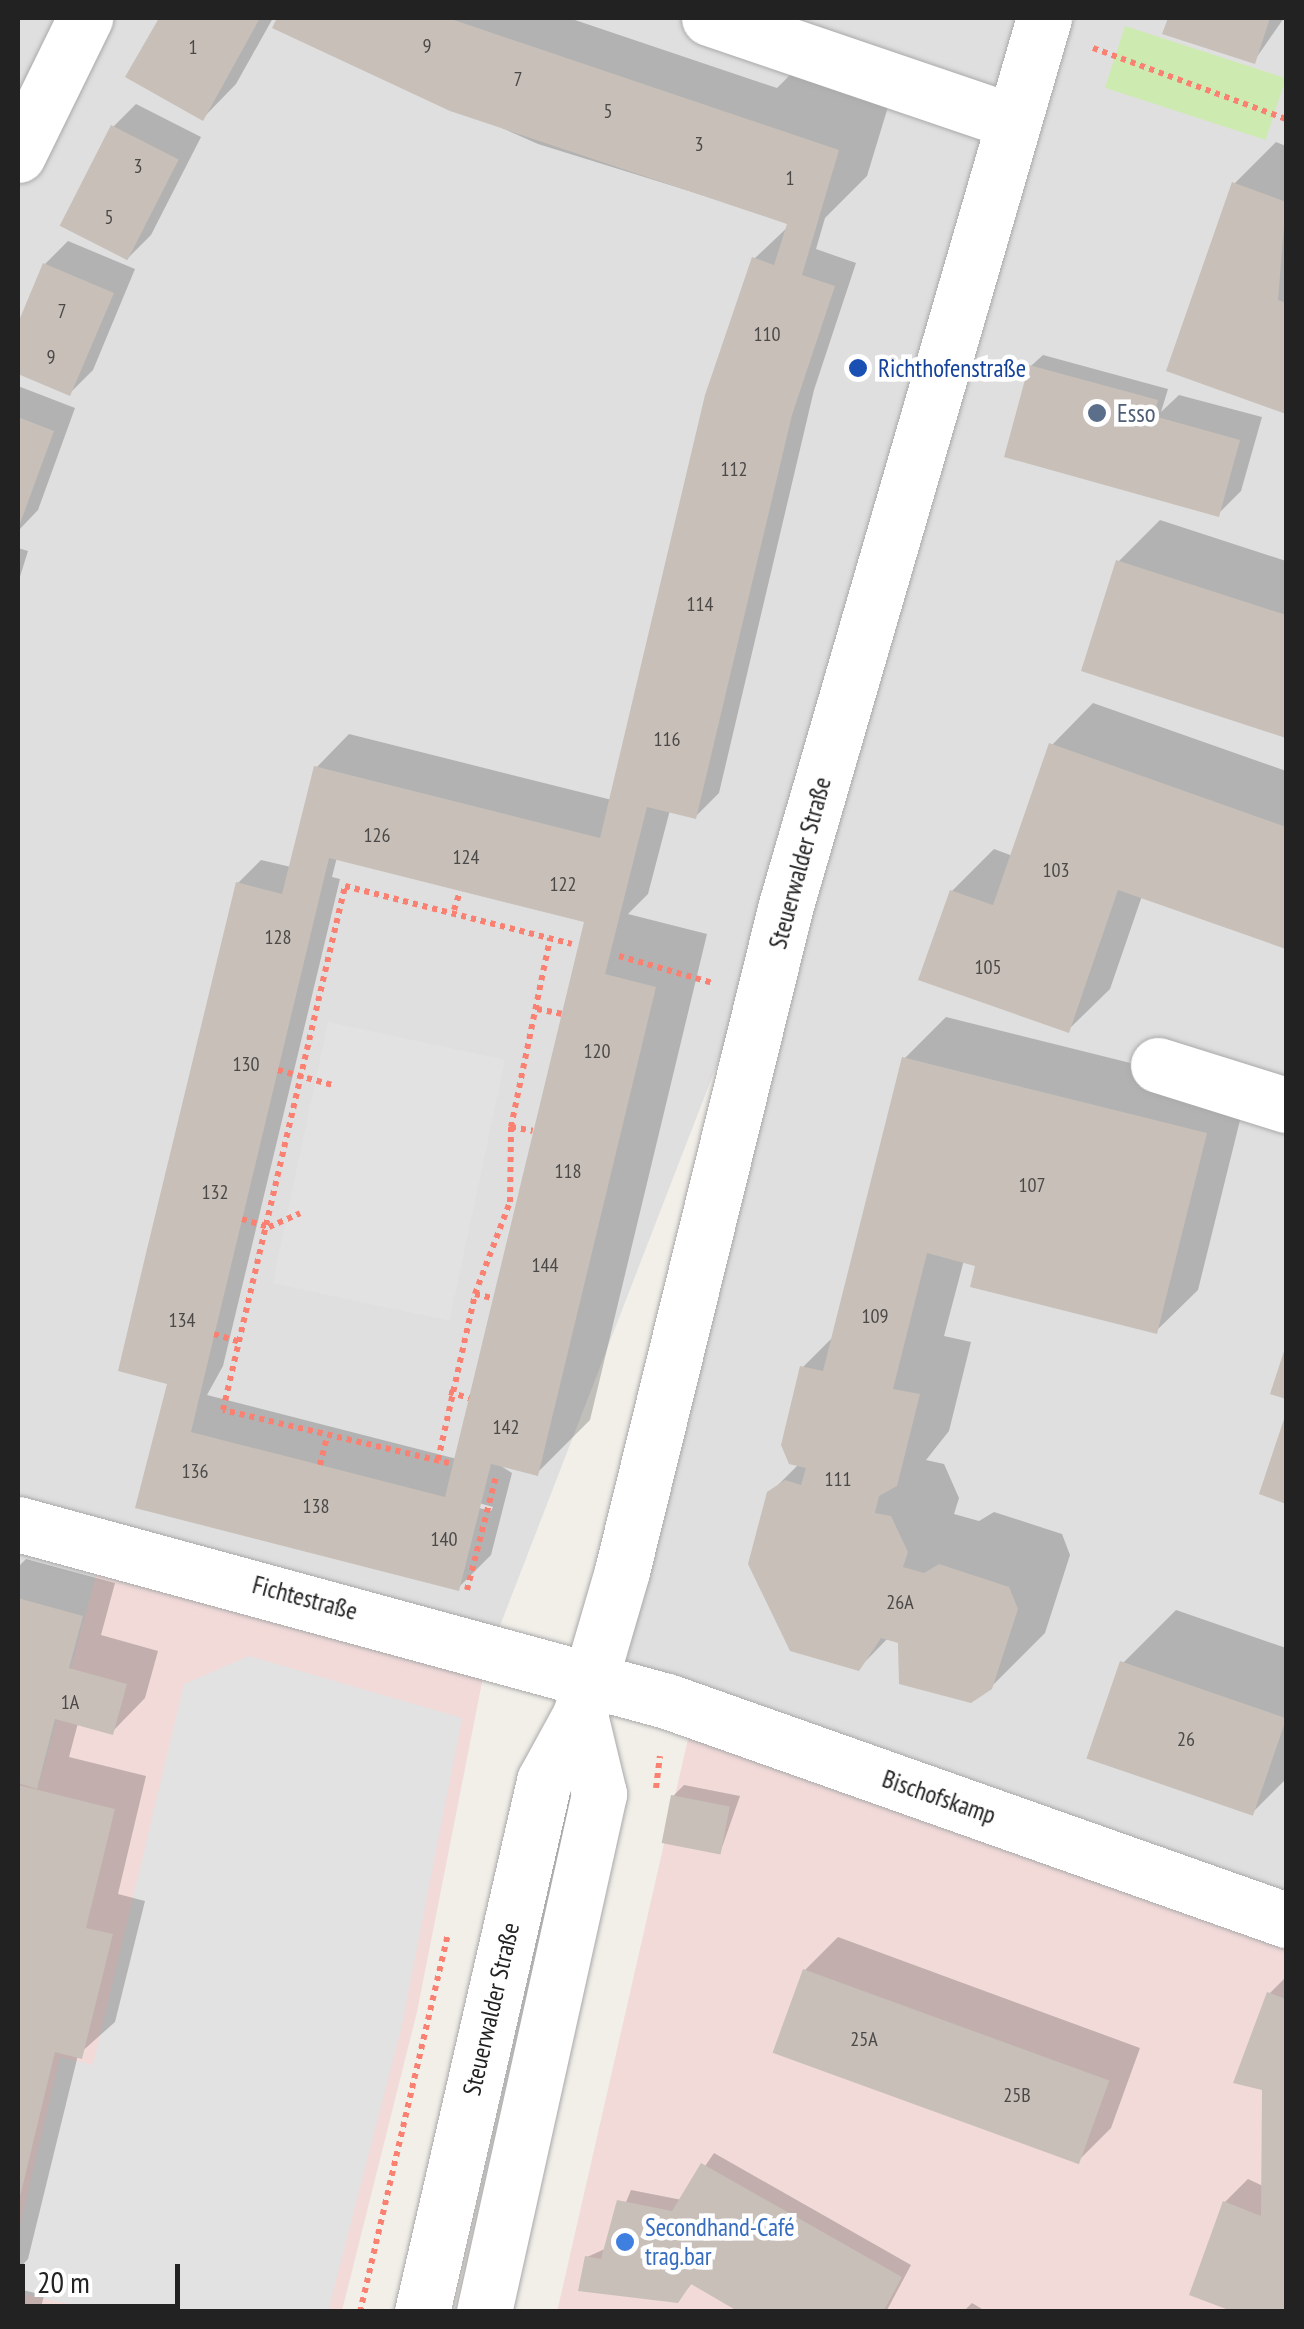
<!DOCTYPE html>
<html>
<head>
<meta charset="utf-8">
<style>
  body { margin:0 }
  #map { position:relative; width:1304px; height:2329px; overflow:hidden; background:#f2efe9; font-family:"PT Sans Narrow",sans-serif }
  div>[style] { position:absolute }
  [style*='--x'] { left:calc(var(--x)*1px); top:calc(var(--y)*1px); width:calc(var(--w)*1px); rotate:calc(var(--a)*1deg) }
  .residential>* { inset:0; background:#e0dfdf }
  .commercial>* { inset:0; background:#f2dad9 }
  .grass>* { inset:0; background:#cdebb0; transform-origin:0 0 }
  .parking>* { inset:0; background:#e2e2e2; transform-origin:0 0 }
  .shadow>* { inset:0; background:#0003 }
  .building>* { inset:0; background:#c7bfb8; transform-origin:0 0 }
  .path>* { height:6px; margin-top:-3px; transform-origin:0; background:repeating-linear-gradient(90deg,#fa8072 0 5px,transparent 0 10px) }
  .roads { filter:drop-shadow(0 0 2px #a9a9a9) drop-shadow(0 0 2px #a9a9a9) }
  .minor>* { height:55px; margin:-27.5px; padding:0 27.5px; transform-origin:27.5px; border-radius:27.5px; background:#fff }
  .dots>* { width:28px; height:28px; translate:-50% -50%; box-sizing:border-box; border:5px solid #fff; border-radius:50% }
  span { translate:-50% -50%; white-space:nowrap; text-align:center; line-height:1.15; -webkit-text-stroke:9px #fff; paint-order:stroke }
  .number-label { font-size:20px; color:#4b4948 }
  .number-label span { -webkit-text-stroke-width:0 }
  .transit-label { font-size:25px; color:#164399 }
  .left { translate:0 -50%; text-align:left }
  .service-label { font-size:25px; color:#4e5e75 }
  .street-label { font-size:25px; color:#222 }
  .shop-label { font-size:25px; color:#366cbe }
  .frame { position:absolute; inset:0; border:20px solid #222; pointer-events:none }
  .scale { position:absolute; left:20px; top:2264px; width:160px; height:45px; box-sizing:border-box; border:5px solid #222; border-top:0; padding-left:12px; font-size:30px; line-height:35px; white-space:nowrap; color:#222; -webkit-text-stroke:8px #fff; paint-order:stroke }
</style>
</head>
<body>
<div id="map">
  <div class="residential">
    <div style="clip-path:polygon(18px 18px,1033px 18px,779px 904px,486px 1662px,38px 1788px,18px 1783px)"></div>
    <div style="clip-path:polygon(1052px 18px,1286px 18px,1286px 1902px,617px 1678px,795px 904px)"></div>
  </div>
  <div class="commercial">
    <div style="clip-path:polygon(103px 1550px,486px 1662px,417px 2012px,342px 2311px,18px 2311px,18px 1783px,38px 1788px)"></div>
    <div style="clip-path:polygon(693px 1717px,1286px 1911px,1286px 2311px,557px 2312px)"></div>
  </div>
  <div class="grass">
    <div style="left:1125px;top:26px;width:169px;height:65px;rotate:18deg"></div>
  </div>
  <div class="parking">
    <div style="left:328px;top:1022px;width:181px;height:267px;rotate:12deg"></div>
    <div style="clip-path:polygon(249px 1656px,462px 1718px,401px 2029px,328px 2311px,102px 2311px,18px 2293px,18px 2233px,60px 2057px,93px 2065px,184px 1684px)"></div>
  </div>
  <div class="shadow">
    <div style="clip-path:polygon(161px 18px,273px 18px,236px 84px,203px 118px,129px 76px)"></div>
    <div style="clip-path:polygon(evenodd,280px 18px,569px 18px,777px 88px,797px 68px,891px 97px,867px 176px,825px 218px,816px 249px,856px 263px,814px 390px,719px 793px,696px 816px,670px 810px,648px 894px,628px 914px,707px 934px,590px 1420px,537px 1473px,498px 1464px,512px 1473px,491px 1555px,458px 1588px,138px 1506px,169px 1385px,238px 883px,261px 860px,291px 867px,316px 768px,349px 734px,612px 800px,754px 259px,792px 223px,538px 144px,275px 27px,280px 18px,337px 857px,587px 921px,457px 1459px,207px 1395px,223px 1366px,340px 879px,332px 877px,337px 857px,280px 18px,461px 1498px,493px 1507px,491px 1511px,460px 1503px,461px 1498px)"></div>
    <div style="clip-path:polygon(1170px 18px,1284px 18px,1254px 61px,1165px 33px)"></div>
    <div style="clip-path:polygon(136px 104px,201px 137px,151px 235px,128px 258px,113px 127px)"></div>
    <div style="clip-path:polygon(1276px 142px,1286px 146px,1286px 411px,1169px 370px,1234px 184px)"></div>
    <div style="clip-path:polygon(68px 241px,135px 269px,93px 370px,70px 393px,18px 371px,18px 330px,45px 264px)"></div>
    <div style="clip-path:polygon(1043px 355px,1168px 389px,1161px 412px,1179px 395px,1262px 417px,1241px 491px,1218px 514px,1031px 366px)"></div>
    <div style="clip-path:polygon(18px 386px,75px 408px,38px 510px,18px 531px)"></div>
    <div style="clip-path:polygon(1160px 520px,1286px 561px,1286px 735px,1084px 669px,1118px 562px)"></div>
    <div style="clip-path:polygon(18px 548px,28px 551px,18px 583px)"></div>
    <div style="clip-path:polygon(1093px 703px,1286px 771px,1286px 946px,1142px 896px,1110px 989px,1068px 1030px,952px 891px,994px 849px,1013px 856px,1052px 745px)"></div>
    <div style="clip-path:polygon(946px 1017px,1247px 1092px,1198px 1290px,1156px 1331px,964px 1260px,944px 1336px,971px 1342px,949px 1431px,926px 1460px,944px 1464px,959px 1498px,954px 1514px,979px 1521px,994px 1512px,1062px 1534px,1070px 1555px,1045px 1633px,991px 1687px,889px 1637px,859px 1668px,769px 1494px,799px 1464px,803px 1367px,835px 1335px,904px 1059px)"></div>
    <div style="clip-path:polygon(26px 1559px,115px 1583px,101px 1635px,158px 1651px,145px 1698px,112px 1732px,78px 1723px,69px 1757px,146px 1776px,118px 1894px,145px 1901px,115px 2022px,78px 2055px,28px 2259px,18px 2270px,18px 1567px)"></div>
    <div style="clip-path:polygon(1176px 1610px,1286px 1648px,1286px 1779px,1252px 1813px,1123px 1663px)"></div>
    <div style="clip-path:polygon(684px 1785px,740px 1796px,720px 1853px,673px 1796px)"></div>
    <div style="clip-path:polygon(838px 1937px,1140px 2048px,1111px 2128px,1077px 2162px,805px 1970px)"></div>
    <div style="clip-path:polygon(1286px 1977px,1286px 2312px,1242px 2312px,1225px 2202px,1248px 2179px,1263px 2186px,1270px 1993px)"></div>
    <div style="clip-path:polygon(714px 2153px,911px 2265px,886px 2312px,744px 2312px,693px 2282px,677px 2301px,587px 2257px,607px 2248px,631px 2190px,682px 2200px)"></div>
    <div style="clip-path:polygon(18px 2289px,44px 2295px,40px 2312px,18px 2312px)"></div>
    <div style="clip-path:polygon(972px 2303px,987px 2312px,963px 2312px)"></div>
  </div>
  <div class="building">
    <div style="clip-path:polygon(159px 18px,260px 18px,203px 121px,125px 77px)"></div>
    <div style="clip-path:polygon(evenodd,277px 18px,448px 18px,839px 150px,802px 275px,835px 286px,792px 415px,696px 819px,647px 807px,605px 974px,656px 987px,538px 1476px,491px 1464px,459px 1591px,135px 1508px,167px 1384px,118px 1371px,147px 1249px,236px 882px,282px 894px,314px 766px,600px 838px,705px 395px,752px 257px,774px 265px,787px 224px,450px 111px,272px 28px,277px 18px,329px 858px,584px 922px,445px 1497px,191px 1432px,329px 858px)"></div>
    <div style="clip-path:polygon(1168px 18px,1270px 18px,1255px 64px,1162px 34px)"></div>
    <div style="left:111px;top:125px;width:76px;height:113px;rotate:27deg"></div>
    <div style="clip-path:polygon(1232px 182px,1286px 202px,1278px 300px,1286px 303px,1286px 414px,1166px 371px)"></div>
    <div style="clip-path:polygon(43px 263px,114px 293px,70px 396px,18px 374px,18px 323px)"></div>
    <div style="clip-path:polygon(1029px 365px,1158px 400px,1154px 416px,1240px 440px,1219px 517px,1004px 457px)"></div>
    <div style="clip-path:polygon(18px 417px,54px 431px,18px 529px)"></div>
    <div style="clip-path:polygon(1116px 560px,1286px 615px,1286px 738px,1081px 671px)"></div>
    <div style="clip-path:polygon(1049px 743px,1286px 827px,1286px 949px,1118px 890px,1069px 1033px,918px 980px,950px 890px,993px 905px)"></div>
    <div style="clip-path:polygon(902px 1057px,1207px 1133px,1157px 1334px,970px 1287px,975px 1266px,927px 1253px,893px 1389px,920px 1394px,897px 1486px,879px 1496px,875px 1513px,891px 1516px,908px 1552px,903px 1567px,924px 1573px,939px 1564px,1009px 1587px,1018px 1609px,992px 1689px,971px 1703px,899px 1684px,898px 1643px,881px 1638px,859px 1671px,790px 1651px,748px 1564px,767px 1492px,785px 1480px,801px 1485px,806px 1468px,789px 1464px,781px 1445px,800px 1366px,823px 1371px)"></div>
    <div style="clip-path:polygon(1286px 1345px,1286px 1399px,1270px 1394px)"></div>
    <div style="clip-path:polygon(1286px 1413px,1286px 1504px,1259px 1494px)"></div>
    <div style="clip-path:polygon(18px 1598px,83px 1616px,69px 1668px,127px 1684px,113px 1735px,55px 1719px,37px 1789px,18px 1783px)"></div>
    <div style="left:1120px;top:1661px;width:176px;height:103px;rotate:19deg"></div>
    <div style="clip-path:polygon(18px 1785px,115px 1809px,86px 1928px,113px 1934px,82px 2059px,55px 2052px,19px 2201px)"></div>
    <div style="left:671px;top:1795px;width:60px;height:49px;rotate:11deg"></div>
    <div style="left:803px;top:1969px;width:326px;height:89px;rotate:20deg"></div>
    <div style="clip-path:polygon(1267px 1992px,1286px 1999px,1286px 2312px,1234px 2312px,1189px 2295px,1223px 2201px,1261px 2216px,1262px 2090px,1233px 2083px)"></div>
    <div style="clip-path:polygon(701px 2163px,902px 2277px,883px 2312px,739px 2312px,691px 2284px,678px 2303px,578px 2291px,585px 2256px,601px 2259px,617px 2200px,672px 2211px)"></div>
  </div>
  <div class="path">
    <div style="--x:1093;--y:48;--w:206;--a:20.2"></div>
    <div style="--x:454;--y:910;--w:20;--a:-72"></div>
    <div style="--x:619;--y:956;--w:98;--a:16"></div>
    <div style="--x:537;--y:1009;--w:25;--a:11"></div>
    <div style="--x:278;--y:1070;--w:57;--a:15.3"></div>
    <div style="--x:511;--y:1127;--w:22;--a:10"></div>
    <div style="--x:242;--y:1219;--w:28;--a:17"></div>
    <div style="--x:269;--y:1227;--w:34;--a:-24"></div>
    <div style="--x:475;--y:1294;--w:18;--a:13"></div>
    <div style="--x:214;--y:1334;--w:27;--a:17"></div>
    <div style="--x:449;--y:1392;--w:21;--a:17"></div>
    <div style="--x:438;--y:1460;--w:170;--a:-77.4"></div>
    <div style="--x:475;--y:1294;--w:98;--a:-69.2"></div>
    <div style="--x:510;--y:1202;--w:75;--a:-89.2"></div>
    <div style="--x:511;--y:1127;--w:193;--a:-78.3"></div>
    <div style="--x:449;--y:1463;--w:232;--a:-166.8"></div>
    <div style="--x:223;--y:1410;--w:538;--a:-76.89"></div>
    <div style="--x:345;--y:886;--w:234;--a:14.3"></div>
    <div style="--x:320;--y:1465;--w:30;--a:-76"></div>
    <div style="--x:467;--y:1590;--w:118;--a:-75.7"></div>
    <div style="--x:656;--y:1788;--w:32;--a:-83"></div>
    <div style="--x:360;--y:2312;--w:389;--a:-76.9"></div>
  </div>
  <div class="roads">
    <div class="minor">
      <div style="--x:709;--y:18;--w:317;--a:18.8"></div>
      <div style="--x:18;--y:155;--w:153;--a:-63.9"></div>
      <div style="--x:1158;--y:1065;--w:134;--a:17.4"></div>
      <div style="--x:18;--y:1524;--w:673;--a:15.26"></div>
      <div style="--x:667;--y:1701;--w:657;--a:19.48"></div>
      <div style="--x:422;--y:2312;--w:545;--a:-77.06"></div>
      <div style="--x:544;--y:1781;--w:75;--a:-61.4"></div>
      <div style="--x:580;--y:1715;--w:150;--a:-73.7"></div>
      <div style="--x:622;--y:1571;--w:686;--a:-76.17"></div>
      <div style="--x:786;--y:905;--w:924;--a:-73.78"></div>
      <div style="--x:484;--y:2312;--w:531;--a:-77.48"></div>
      <div style="--x:599;--y:1794;--w:81;--a:-103.5"></div>
    </div>
  </div>
  <div class="dots">
    <div style="left:858px;top:368px;background:#1a4fb4"></div>
    <div style="left:1097px;top:413px;background:#5c6f8a"></div>
    <div style="left:625px;top:2242px;background:#3f7fe0"></div>
  </div>
  <div class="number-label">
    <span style="left:427px;top:46px">9</span>
    <span style="left:193px;top:47px">1</span>
    <span style="left:518px;top:79px">7</span>
    <span style="left:608px;top:111px">5</span>
    <span style="left:699px;top:144px">3</span>
    <span style="left:138px;top:166px">3</span>
    <span style="left:790px;top:178px">1</span>
    <span style="left:109px;top:217px">5</span>
    <span style="left:62px;top:311px">7</span>
    <span style="left:767px;top:334px">110</span>
    <span style="left:51px;top:357px">9</span>
    <span style="left:734px;top:469px">112</span>
    <span style="left:700px;top:604px">114</span>
    <span style="left:667px;top:739px">116</span>
    <span style="left:377px;top:835px">126</span>
    <span style="left:466px;top:857px">124</span>
    <span style="left:1056px;top:870px">103</span>
    <span style="left:563px;top:884px">122</span>
    <span style="left:278px;top:937px">128</span>
    <span style="left:988px;top:967px">105</span>
    <span style="left:597px;top:1051px">120</span>
    <span style="left:246px;top:1064px">130</span>
    <span style="left:568px;top:1171px">118</span>
    <span style="left:1032px;top:1185px">107</span>
    <span style="left:215px;top:1192px">132</span>
    <span style="left:545px;top:1265px">144</span>
    <span style="left:875px;top:1316px">109</span>
    <span style="left:182px;top:1320px">134</span>
    <span style="left:506px;top:1427px">142</span>
    <span style="left:195px;top:1471px">136</span>
    <span style="left:838px;top:1479px">111</span>
    <span style="left:316px;top:1506px">138</span>
    <span style="left:444px;top:1539px">140</span>
    <span style="left:900px;top:1602px">26A</span>
    <span style="left:70px;top:1702px">1A</span>
    <span style="left:1186px;top:1739px">26</span>
    <span style="left:864px;top:2039px">25A</span>
    <span style="left:1017px;top:2095px">25B</span>
  </div>
  <div class="transit-label">
    <span class="left" style="left:878px;top:368px">Richthofenstraße</span>
  </div>
  <div class="service-label">
    <span class="left" style="left:1117px;top:413px">Esso</span>
  </div>
  <div class="street-label">
    <span style="left:800px;top:863px;rotate:-75deg">Steuerwalder Straße</span>
    <span style="left:305px;top:1598px;rotate:15deg">Fichtestraße</span>
    <span style="left:939px;top:1797px;rotate:19deg">Bischofskamp</span>
    <span style="left:491px;top:2009px;rotate:-77deg">Steuerwalder Straße</span>
  </div>
  <div class="shop-label">
    <span class="left" style="left:645px;top:2242px">Secondhand-Café<br>trag.bar</span>
  </div>
  <div class="frame"></div>
  <div class="scale">20 m</div>
</div>
</body>
</html>
